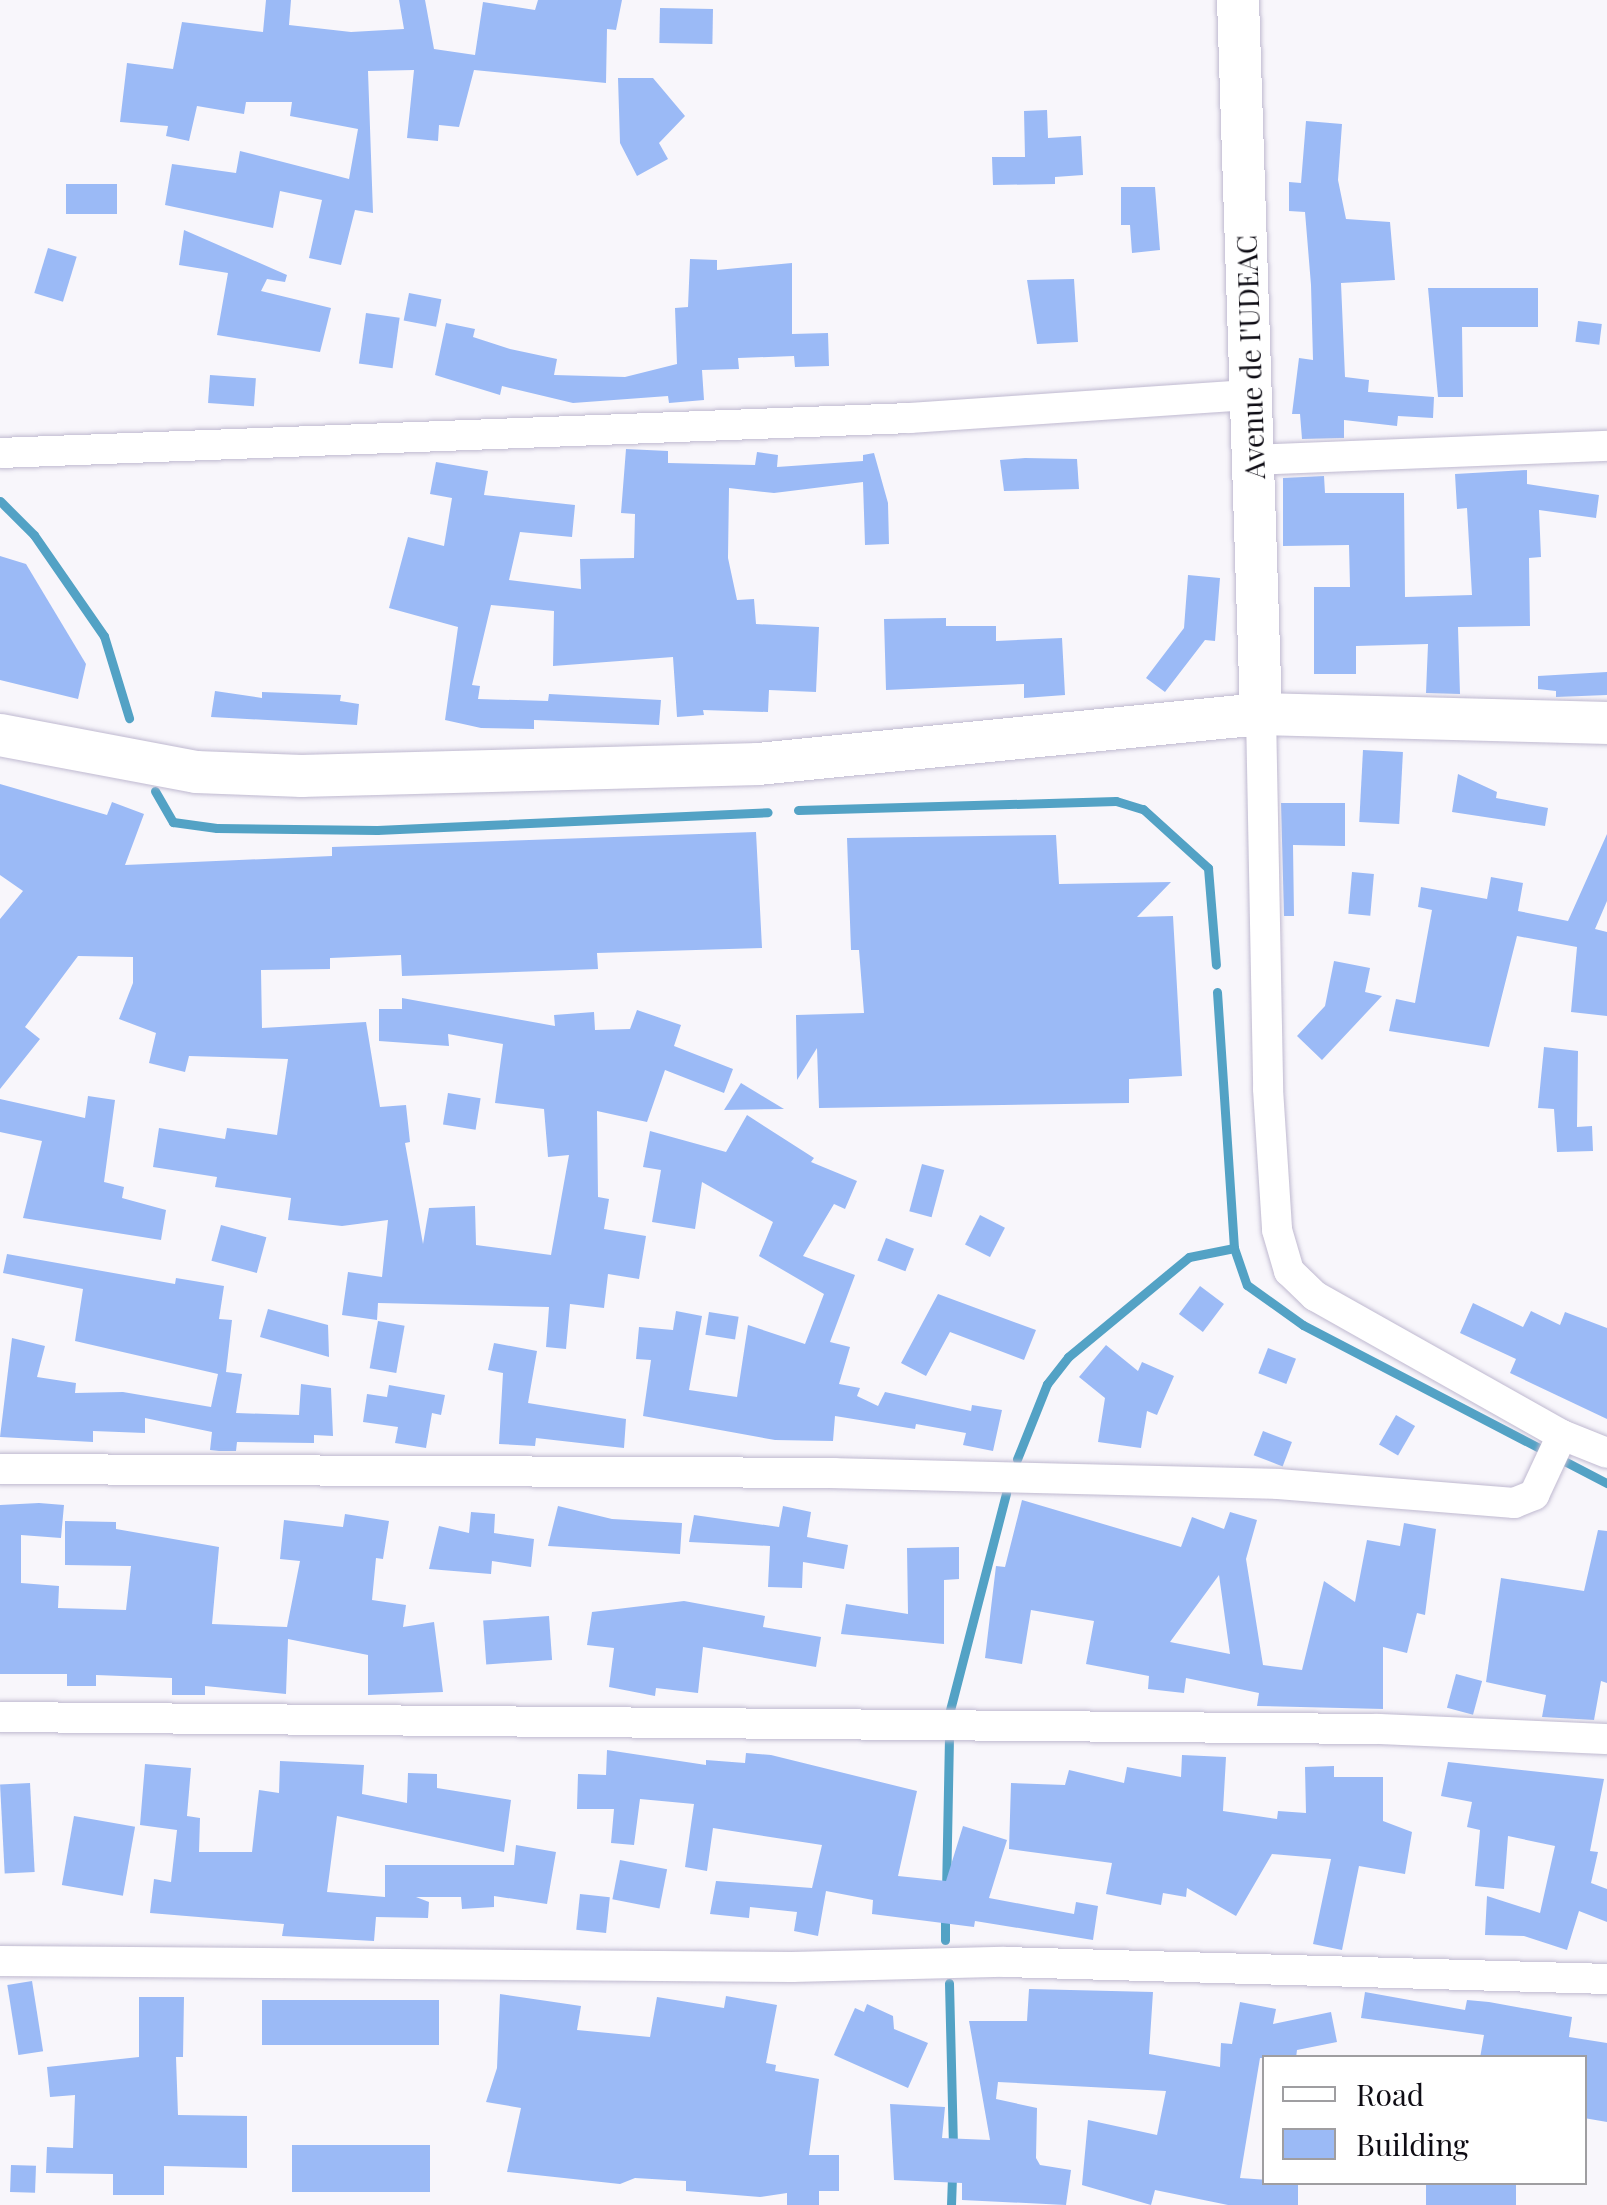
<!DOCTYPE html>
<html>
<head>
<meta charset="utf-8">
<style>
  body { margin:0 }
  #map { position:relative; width:1607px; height:2205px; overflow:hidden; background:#f8f6fb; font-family:"Playfair Display",serif }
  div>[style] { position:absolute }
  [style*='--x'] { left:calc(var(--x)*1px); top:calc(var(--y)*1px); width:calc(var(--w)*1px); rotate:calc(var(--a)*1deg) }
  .stream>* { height:9px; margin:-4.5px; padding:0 4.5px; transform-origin:4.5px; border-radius:4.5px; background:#53a2c5 }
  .building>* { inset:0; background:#9bbaf6; transform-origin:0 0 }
  .roads { filter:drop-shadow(0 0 2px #bfb9d0) drop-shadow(0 0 2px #bfb9d0) }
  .street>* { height:30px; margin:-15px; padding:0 15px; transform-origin:15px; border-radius:15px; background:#fff }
  .secondary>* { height:42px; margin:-21px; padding:0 21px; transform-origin:21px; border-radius:21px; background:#fff }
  span { translate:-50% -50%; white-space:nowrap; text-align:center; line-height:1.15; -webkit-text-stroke:8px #fff; paint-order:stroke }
  .street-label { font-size:28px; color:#0e0c14 }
  .legend { position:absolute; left:1262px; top:2055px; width:325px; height:130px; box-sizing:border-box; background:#fff; border:2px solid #9f9ea1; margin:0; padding:12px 18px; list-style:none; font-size:30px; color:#0e0c14 }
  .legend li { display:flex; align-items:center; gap:20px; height:50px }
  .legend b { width:50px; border:2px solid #9f9ea1 }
</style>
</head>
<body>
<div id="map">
  <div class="stream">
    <div style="--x:0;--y:501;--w:48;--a:45"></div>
    <div style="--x:34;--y:535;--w:123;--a:55.3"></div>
    <div style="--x:104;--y:636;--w:86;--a:73"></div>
    <div style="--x:155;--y:791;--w:36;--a:60"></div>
    <div style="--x:173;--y:822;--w:44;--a:7.8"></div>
    <div style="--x:217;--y:828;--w:160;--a:0.7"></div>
    <div style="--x:377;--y:830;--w:391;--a:-2.6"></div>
    <div style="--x:798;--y:810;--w:318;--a:-1.6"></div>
    <div style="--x:1116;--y:801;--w:28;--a:17"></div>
    <div style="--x:1143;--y:809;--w:88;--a:42.2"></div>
    <div style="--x:1208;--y:868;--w:97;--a:85.3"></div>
    <div style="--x:1217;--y:992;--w:257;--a:86.2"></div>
    <div style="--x:1234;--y:1248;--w:39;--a:71"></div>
    <div style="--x:1247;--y:1285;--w:69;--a:35.5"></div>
    <div style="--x:1303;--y:1325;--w:343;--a:27.5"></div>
    <div style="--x:1017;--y:1459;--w:81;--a:-68.2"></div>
    <div style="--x:1047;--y:1384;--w:34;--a:-52"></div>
    <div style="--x:1068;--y:1357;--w:157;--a:-39.6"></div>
    <div style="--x:1189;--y:1257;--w:46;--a:-11.3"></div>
    <div style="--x:950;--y:1710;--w:224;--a:-75.5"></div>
    <div style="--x:946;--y:1893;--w:153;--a:-88.9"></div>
    <div style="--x:945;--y:1940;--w:27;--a:-90"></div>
    <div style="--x:949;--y:1983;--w:164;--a:88.6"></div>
    <div style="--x:951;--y:2205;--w:32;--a:-88"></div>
  </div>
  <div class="building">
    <div style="clip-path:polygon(266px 0,291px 0,289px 25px,351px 32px,404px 29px,399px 0,425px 0,434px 49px,475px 55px,483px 2px,535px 10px,538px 0,622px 0,616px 30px,607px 29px,606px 83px,474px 70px,459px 127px,439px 125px,438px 141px,407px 138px,414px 70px,368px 71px,373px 213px,355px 210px,341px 265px,309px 258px,322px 200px,280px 191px,273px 228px,165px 205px,172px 164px,236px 173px,240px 151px,349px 179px,358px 129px,290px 116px,292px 102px,246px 102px,244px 114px,197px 106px,189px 141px,166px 136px,168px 126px,120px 122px,127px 63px,173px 69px,182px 22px,263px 32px)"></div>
    <div style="left:660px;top:8px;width:53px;height:35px;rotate:1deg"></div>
    <div style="clip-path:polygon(618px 78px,653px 78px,685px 116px,659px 143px,668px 159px,637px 176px,620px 143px)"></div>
    <div style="clip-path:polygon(1047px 110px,1048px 138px,1081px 136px,1083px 175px,1055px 177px,1055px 184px,993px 185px,992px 157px,1025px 157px,1024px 111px)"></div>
    <div style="clip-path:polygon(1306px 121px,1342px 124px,1338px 180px,1346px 219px,1390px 222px,1395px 280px,1341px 283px,1345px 377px,1369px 380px,1368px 392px,1434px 397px,1433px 418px,1398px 416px,1397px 426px,1344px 420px,1344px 438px,1302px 439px,1300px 414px,1292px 414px,1299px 358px,1313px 360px,1311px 285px,1305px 212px,1289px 211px,1289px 182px,1301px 183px)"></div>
    <div style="left:66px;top:184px;width:51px;height:30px"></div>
    <div style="clip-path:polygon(1121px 187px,1155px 187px,1160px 250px,1132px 253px,1130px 225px,1121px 225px)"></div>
    <div style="clip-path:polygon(184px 230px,287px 275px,285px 282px,267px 279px,261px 291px,331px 308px,320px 352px,217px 335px,228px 273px,179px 265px)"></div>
    <div style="left:48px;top:248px;width:30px;height:47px;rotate:17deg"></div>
    <div style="clip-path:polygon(690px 259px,717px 260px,717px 270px,792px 263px,792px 334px,828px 333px,829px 366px,795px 367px,794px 356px,738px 358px,739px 369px,702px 370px,704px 400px,669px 403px,668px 396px,573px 403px,502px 386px,500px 395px,435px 375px,446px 323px,475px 329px,473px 337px,510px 349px,557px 359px,554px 375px,625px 377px,677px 364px,675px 308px,688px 307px)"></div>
    <div style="clip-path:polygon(1074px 279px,1078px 342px,1037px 344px,1027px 280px)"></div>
    <div style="clip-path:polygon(1428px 288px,1538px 288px,1538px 327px,1462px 327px,1463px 397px,1438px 397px)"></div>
    <div style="left:409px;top:293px;width:33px;height:28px;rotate:11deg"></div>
    <div style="left:366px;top:313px;width:34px;height:51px;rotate:8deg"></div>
    <div style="left:1578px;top:321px;width:24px;height:21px;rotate:7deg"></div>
    <div style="left:210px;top:375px;width:46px;height:28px;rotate:4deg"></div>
    <div style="clip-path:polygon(626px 449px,668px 451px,668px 463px,755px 465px,757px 452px,778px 455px,777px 467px,863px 461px,863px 455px,874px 453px,888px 503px,889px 544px,865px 545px,863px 482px,774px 493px,729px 488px,728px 558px,737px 600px,754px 599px,756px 624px,819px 627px,816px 692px,769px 690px,768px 712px,703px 710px,704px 715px,677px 717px,673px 657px,553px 666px,554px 611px,491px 605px,472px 685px,480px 686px,478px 699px,548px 701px,549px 694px,661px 700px,659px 725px,534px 720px,534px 729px,481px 728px,445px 720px,458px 627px,389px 608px,408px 537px,444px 546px,452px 498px,430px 494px,436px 462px,488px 471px,484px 495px,575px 505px,572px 537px,520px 532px,509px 580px,581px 589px,580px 559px,634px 558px,635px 514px,621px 513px)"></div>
    <div style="clip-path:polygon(1025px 458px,1077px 459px,1079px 489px,1004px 491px,1000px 460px)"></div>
    <div style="clip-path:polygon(1527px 470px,1527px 484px,1599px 495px,1596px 518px,1539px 510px,1541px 557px,1529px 558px,1530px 626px,1458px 627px,1460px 694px,1426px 693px,1428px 644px,1356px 646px,1356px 674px,1314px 674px,1314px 587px,1350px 587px,1349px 545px,1283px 546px,1283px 478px,1324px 476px,1325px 493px,1404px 493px,1405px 597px,1472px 595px,1467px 508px,1457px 509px,1455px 474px)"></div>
    <div style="clip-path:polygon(0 556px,26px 564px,86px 664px,78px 699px,0 680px)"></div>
    <div style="clip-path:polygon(1188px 575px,1220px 578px,1215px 641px,1205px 640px,1165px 692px,1146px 678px,1184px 628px)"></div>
    <div style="clip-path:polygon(946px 618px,946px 626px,996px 626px,996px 641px,1062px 638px,1065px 695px,1024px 698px,1024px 684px,886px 690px,884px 619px)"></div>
    <div style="clip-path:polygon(1607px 672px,1607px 695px,1556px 697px,1556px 691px,1538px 689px,1538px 676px)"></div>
    <div style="clip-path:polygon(215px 691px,262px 698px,262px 692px,341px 695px,340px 701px,359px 704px,357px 725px,211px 717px)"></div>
    <div style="left:1363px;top:750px;width:40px;height:72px;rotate:3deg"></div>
    <div style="clip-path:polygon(1458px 774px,1497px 792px,1496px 798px,1548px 808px,1545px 826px,1452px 812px)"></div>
    <div style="clip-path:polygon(0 784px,107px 815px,112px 802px,144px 814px,125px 865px,332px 856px,332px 847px,756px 832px,762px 948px,597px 953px,598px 969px,402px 976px,401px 955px,330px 958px,330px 969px,261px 970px,262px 1028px,366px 1022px,380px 1107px,406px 1105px,410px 1142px,405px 1143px,423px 1244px,429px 1208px,475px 1206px,476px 1245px,551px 1255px,569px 1155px,548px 1157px,544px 1109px,495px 1103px,503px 1044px,448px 1034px,449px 1046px,379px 1041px,379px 1009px,402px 1009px,402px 998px,555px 1026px,554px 1015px,594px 1012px,595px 1030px,630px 1029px,637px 1010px,681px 1025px,674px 1046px,733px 1069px,724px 1093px,665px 1070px,647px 1122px,597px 1111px,598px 1197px,609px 1199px,604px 1229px,646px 1236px,639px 1279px,608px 1274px,604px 1308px,570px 1304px,566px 1349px,546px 1347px,549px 1307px,378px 1303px,377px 1320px,342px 1315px,348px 1272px,382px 1277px,388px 1220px,342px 1226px,288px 1220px,291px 1198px,215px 1187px,217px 1177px,153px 1167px,159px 1128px,225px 1139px,227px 1128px,277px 1135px,288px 1059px,189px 1056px,185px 1072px,149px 1063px,156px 1033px,119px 1019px,133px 983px,133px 957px,78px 956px,25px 1027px,40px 1039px,0 1089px,0 919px,23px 891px,0 875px)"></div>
    <div style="clip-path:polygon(1281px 803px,1345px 803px,1345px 846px,1293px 845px,1294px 916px,1284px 916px)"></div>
    <div style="clip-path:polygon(1607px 834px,1607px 901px,1595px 929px,1607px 932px,1607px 1016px,1571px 1012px,1577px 947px,1517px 936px,1489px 1047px,1389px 1031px,1396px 999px,1415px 1003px,1432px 910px,1418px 907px,1421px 887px,1487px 899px,1491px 877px,1523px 883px,1518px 911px,1568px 921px)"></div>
    <div style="clip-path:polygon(1056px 835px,1059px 884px,1171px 882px,1137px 917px,1173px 916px,1182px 1076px,1129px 1079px,1129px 1103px,819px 1108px,817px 1048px,797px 1080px,796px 1015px,864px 1013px,859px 950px,851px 950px,847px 838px)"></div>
    <div style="left:1352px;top:872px;width:22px;height:42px;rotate:5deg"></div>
    <div style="clip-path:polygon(1334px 961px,1370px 968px,1365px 992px,1382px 996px,1322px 1060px,1297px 1036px,1325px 1006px)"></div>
    <div style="clip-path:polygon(1544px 1047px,1578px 1051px,1577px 1127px,1592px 1126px,1593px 1151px,1557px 1152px,1554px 1109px,1538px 1108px)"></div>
    <div style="clip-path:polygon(741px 1083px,784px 1109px,724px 1110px)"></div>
    <div style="left:448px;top:1093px;width:33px;height:32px;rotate:9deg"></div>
    <div style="clip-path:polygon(88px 1096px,115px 1100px,104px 1182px,124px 1187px,122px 1198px,166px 1210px,161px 1240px,23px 1218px,42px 1141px,0 1132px,0 1099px,85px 1118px)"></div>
    <div style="clip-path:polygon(747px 1115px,814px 1158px,811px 1162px,857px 1181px,845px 1209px,834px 1204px,803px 1256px,855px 1275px,830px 1342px,850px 1347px,839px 1384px,860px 1388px,857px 1396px,878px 1406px,885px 1392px,971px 1411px,972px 1405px,1002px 1410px,993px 1451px,963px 1445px,966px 1433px,916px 1424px,915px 1429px,835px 1416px,833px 1441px,775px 1440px,643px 1416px,651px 1360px,636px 1359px,639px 1327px,673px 1330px,676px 1311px,702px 1316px,689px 1390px,737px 1397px,748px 1325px,805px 1344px,824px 1294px,759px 1256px,773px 1222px,702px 1182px,695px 1229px,652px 1222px,661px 1170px,643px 1167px,650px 1131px,726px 1152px)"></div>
    <div style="left:922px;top:1164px;width:23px;height:49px;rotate:15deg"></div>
    <div style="left:980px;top:1215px;width:28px;height:33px;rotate:27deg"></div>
    <div style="left:221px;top:1225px;width:47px;height:37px;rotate:15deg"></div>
    <div style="left:886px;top:1238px;width:30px;height:24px;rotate:21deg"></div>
    <div style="clip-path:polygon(7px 1254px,175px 1284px,176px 1278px,224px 1286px,219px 1319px,232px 1320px,226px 1372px,242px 1374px,236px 1413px,299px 1415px,301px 1384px,331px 1388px,333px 1436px,314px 1435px,314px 1443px,237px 1442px,236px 1451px,219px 1451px,210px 1450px,212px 1432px,145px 1418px,145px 1433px,93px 1431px,93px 1442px,0 1437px,12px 1338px,45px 1346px,37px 1377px,76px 1383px,75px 1393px,123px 1392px,211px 1407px,218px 1374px,75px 1341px,83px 1289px,3px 1273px)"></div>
    <div style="left:1200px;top:1286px;width:30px;height:35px;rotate:37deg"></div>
    <div style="clip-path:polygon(938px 1294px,1036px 1330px,1024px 1360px,950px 1332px,926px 1376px,901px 1363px)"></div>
    <div style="clip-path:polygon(1473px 1303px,1523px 1327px,1531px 1311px,1560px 1325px,1565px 1312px,1607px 1328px,1607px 1419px,1510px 1373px,1516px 1359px,1460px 1333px)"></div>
    <div style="clip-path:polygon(268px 1309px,328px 1325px,329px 1357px,260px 1337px)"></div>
    <div style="left:709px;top:1312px;width:30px;height:23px;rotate:9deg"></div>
    <div style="left:378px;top:1321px;width:27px;height:48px;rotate:10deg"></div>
    <div style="clip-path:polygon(494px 1343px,537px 1351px,528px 1403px,626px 1419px,624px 1448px,536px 1438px,535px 1446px,499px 1444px,503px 1373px,488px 1370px)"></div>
    <div style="clip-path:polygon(1106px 1345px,1138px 1371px,1142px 1362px,1174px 1376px,1157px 1415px,1147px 1411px,1141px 1448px,1098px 1442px,1105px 1398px,1079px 1377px)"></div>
    <div style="left:1268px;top:1348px;width:30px;height:27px;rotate:21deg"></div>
    <div style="clip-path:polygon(389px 1385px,445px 1395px,441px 1415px,432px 1413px,426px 1448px,395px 1443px,398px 1427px,363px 1422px,367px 1394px,387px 1397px)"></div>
    <div style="left:1396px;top:1415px;width:22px;height:34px;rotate:30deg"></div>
    <div style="left:1263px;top:1431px;width:31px;height:26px;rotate:21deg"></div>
    <div style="clip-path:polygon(evenodd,1022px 1500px,1181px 1547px,1192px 1517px,1224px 1529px,1230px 1512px,1257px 1520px,1246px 1559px,1263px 1665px,1302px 1670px,1324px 1581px,1355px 1602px,1367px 1540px,1400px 1546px,1404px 1523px,1436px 1529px,1425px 1615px,1417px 1613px,1407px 1653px,1383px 1647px,1383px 1709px,1257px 1706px,1259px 1693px,1186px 1678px,1184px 1693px,1148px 1689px,1149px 1676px,1086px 1664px,1094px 1621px,1031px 1610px,1022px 1664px,985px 1658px,996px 1566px,1005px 1567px,1022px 1500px,1219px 1575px,1230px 1654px,1170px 1642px,1219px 1575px)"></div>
    <div style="clip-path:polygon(39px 1503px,64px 1505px,61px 1538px,21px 1535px,21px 1583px,59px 1586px,58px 1608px,126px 1610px,131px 1566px,65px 1565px,65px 1521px,116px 1522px,116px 1529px,219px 1547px,212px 1624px,287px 1627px,300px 1561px,280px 1559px,284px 1520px,343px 1527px,345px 1514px,389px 1521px,383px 1559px,376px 1558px,372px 1600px,406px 1605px,403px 1627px,434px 1622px,443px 1692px,368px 1695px,368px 1655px,288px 1639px,286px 1694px,205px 1686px,205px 1695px,172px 1695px,172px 1678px,96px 1675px,96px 1686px,67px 1686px,67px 1674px,0 1674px,0 1505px)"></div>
    <div style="clip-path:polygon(558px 1506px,612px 1519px,682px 1523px,680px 1554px,548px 1546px)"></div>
    <div style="clip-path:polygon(783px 1506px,811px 1512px,807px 1537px,848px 1545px,844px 1569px,803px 1562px,802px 1588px,768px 1587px,770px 1546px,689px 1542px,694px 1515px,779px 1527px)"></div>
    <div style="clip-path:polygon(471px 1512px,495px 1514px,494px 1533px,534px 1539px,531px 1567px,492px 1561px,491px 1574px,429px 1569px,439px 1526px,469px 1533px)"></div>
    <div style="clip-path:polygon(1598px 1530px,1607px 1531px,1607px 1683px,1601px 1681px,1594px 1720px,1542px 1717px,1546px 1695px,1486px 1682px,1501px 1578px,1584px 1591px)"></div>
    <div style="clip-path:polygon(959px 1547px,959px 1579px,944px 1580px,944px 1644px,841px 1634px,846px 1604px,908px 1614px,907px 1548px)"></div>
    <div style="clip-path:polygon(684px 1601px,765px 1616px,763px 1627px,821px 1637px,816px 1667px,703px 1647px,698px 1693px,656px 1688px,655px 1696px,609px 1687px,614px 1648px,587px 1645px,592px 1612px)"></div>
    <div style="left:549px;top:1616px;width:44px;height:66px;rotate:86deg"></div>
    <div style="left:1456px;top:1674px;width:27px;height:35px;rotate:15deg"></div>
    <div style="clip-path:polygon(607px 1750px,706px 1765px,706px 1760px,745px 1763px,746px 1753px,771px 1755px,917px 1791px,898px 1876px,946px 1881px,963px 1826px,1007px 1840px,989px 1898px,1074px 1914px,1076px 1902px,1098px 1906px,1093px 1940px,975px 1921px,974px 1927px,872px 1914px,873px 1900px,826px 1891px,818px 1936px,794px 1931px,797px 1912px,750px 1907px,749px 1918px,710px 1914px,716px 1881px,812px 1888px,822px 1845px,713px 1828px,707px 1871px,685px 1867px,694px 1804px,640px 1799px,634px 1845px,611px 1843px,614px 1809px,577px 1809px,578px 1774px,606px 1775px)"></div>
    <div style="clip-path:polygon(1182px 1755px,1226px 1757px,1223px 1811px,1277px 1819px,1278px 1811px,1306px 1813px,1305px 1767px,1334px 1766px,1334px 1777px,1383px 1777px,1383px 1821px,1412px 1832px,1405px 1874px,1359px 1866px,1342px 1950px,1313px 1944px,1331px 1859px,1272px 1854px,1236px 1916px,1187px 1888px,1186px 1897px,1163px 1893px,1161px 1905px,1106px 1894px,1112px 1863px,1009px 1849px,1011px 1783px,1065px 1785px,1069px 1770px,1124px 1783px,1127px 1767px,1181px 1777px)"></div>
    <div style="clip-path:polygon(280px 1761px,364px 1765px,362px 1794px,407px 1803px,408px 1773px,437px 1774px,437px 1788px,511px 1800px,504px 1852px,337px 1816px,327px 1892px,385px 1897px,385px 1865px,514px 1865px,516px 1845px,556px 1852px,547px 1904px,494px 1896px,494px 1907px,462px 1909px,461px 1897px,416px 1897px,429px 1902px,428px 1918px,376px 1917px,374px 1941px,282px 1936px,284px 1924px,150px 1913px,154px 1879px,171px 1882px,177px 1830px,140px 1825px,145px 1764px,191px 1768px,187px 1816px,200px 1818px,199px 1852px,252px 1852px,259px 1790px,279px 1793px)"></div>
    <div style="clip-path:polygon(1448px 1762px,1604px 1779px,1590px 1851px,1598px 1852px,1591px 1883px,1607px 1889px,1607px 1922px,1579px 1911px,1567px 1950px,1524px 1936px,1485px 1935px,1487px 1896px,1540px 1913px,1555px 1846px,1508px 1836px,1504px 1889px,1475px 1886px,1480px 1830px,1467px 1827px,1472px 1802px,1441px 1796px)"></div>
    <div style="left:30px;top:1783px;width:89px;height:30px;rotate:87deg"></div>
    <div style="left:74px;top:1816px;width:62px;height:70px;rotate:10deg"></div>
    <div style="left:620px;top:1860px;width:48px;height:40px;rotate:11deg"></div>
    <div style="left:580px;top:1894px;width:30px;height:36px;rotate:6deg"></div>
    <div style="left:32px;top:1981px;width:71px;height:25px;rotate:81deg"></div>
    <div style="clip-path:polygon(1029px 1989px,1153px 1992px,1149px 2054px,1220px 2067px,1221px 2043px,1232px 2044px,1240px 2002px,1276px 2009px,1273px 2024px,1331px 2012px,1337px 2042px,1297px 2050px,1296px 2058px,1260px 2058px,1240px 2178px,1298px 2182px,1298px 2205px,1228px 2205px,1155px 2190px,1151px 2205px,1082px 2185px,1088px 2120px,1157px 2135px,1166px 2091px,998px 2082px,996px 2099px,1037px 2108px,1036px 2158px,1040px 2165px,1071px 2170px,1066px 2205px,962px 2200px,962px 2183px,894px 2180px,890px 2104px,945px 2107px,942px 2138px,990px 2140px,969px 2021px,1027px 2021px)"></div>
    <div style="clip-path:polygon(1365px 1992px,1465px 2010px,1467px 2000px,1489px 2002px,1572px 2017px,1569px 2037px,1607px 2043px,1607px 2122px,1584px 2118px,1584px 2058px,1480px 2058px,1484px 2035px,1361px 2018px)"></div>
    <div style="clip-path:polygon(500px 1994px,581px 2006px,577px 2030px,650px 2037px,657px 1997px,724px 2008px,726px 1996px,777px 2005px,766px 2063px,776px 2065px,775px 2071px,819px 2079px,809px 2155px,839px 2155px,839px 2191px,819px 2191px,819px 2205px,787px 2205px,787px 2193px,760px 2197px,686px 2191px,686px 2181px,635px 2178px,620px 2184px,507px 2172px,521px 2108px,486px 2102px,497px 2068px)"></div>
    <div style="clip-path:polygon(139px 1997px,184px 1997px,183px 2057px,176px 2057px,178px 2115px,247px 2116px,247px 2168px,164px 2166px,164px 2195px,113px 2195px,113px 2174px,46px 2173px,47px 2147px,73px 2148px,75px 2095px,50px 2097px,47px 2067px,139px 2057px)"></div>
    <div style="left:262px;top:2000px;width:177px;height:45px"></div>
    <div style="clip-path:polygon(867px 2004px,893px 2016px,894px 2029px,928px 2043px,908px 2088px,834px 2055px,855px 2008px,864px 2012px)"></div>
    <div style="left:292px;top:2145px;width:138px;height:47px"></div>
    <div style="left:11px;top:2165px;width:25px;height:27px;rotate:2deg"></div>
    <div style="left:1426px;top:2182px;width:90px;height:23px"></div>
  </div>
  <div class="roads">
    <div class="street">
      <div style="--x:0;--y:453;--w:911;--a:-2.2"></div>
      <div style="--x:910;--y:418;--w:342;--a:-3.9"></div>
      <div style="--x:1253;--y:460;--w:354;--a:-2.3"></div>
      <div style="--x:1261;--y:714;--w:375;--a:88.9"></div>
      <div style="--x:1268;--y:1089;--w:141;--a:86.3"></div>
      <div style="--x:1277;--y:1230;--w:43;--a:73.7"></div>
      <div style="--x:1289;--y:1271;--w:36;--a:44"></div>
      <div style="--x:1315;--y:1296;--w:283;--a:29.4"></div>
      <div style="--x:1562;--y:1435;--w:48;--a:21.8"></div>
      <div style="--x:0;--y:1469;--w:834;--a:0.27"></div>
      <div style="--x:834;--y:1473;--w:444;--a:1.4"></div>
      <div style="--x:1278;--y:1484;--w:237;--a:4.6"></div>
      <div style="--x:1514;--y:1503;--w:22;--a:-22"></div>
      <div style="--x:1534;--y:1495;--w:66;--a:-65"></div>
      <div style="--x:0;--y:1717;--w:1378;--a:0.5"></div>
      <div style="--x:1378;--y:1729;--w:229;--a:2.5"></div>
      <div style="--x:0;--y:1961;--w:792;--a:0.43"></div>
      <div style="--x:792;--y:1967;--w:212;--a:-1.4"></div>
      <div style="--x:1004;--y:1962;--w:603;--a:1.61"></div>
    </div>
    <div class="secondary">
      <div style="--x:1238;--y:0;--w:714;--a:88.15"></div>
      <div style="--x:0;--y:735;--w:199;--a:10.7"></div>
      <div style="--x:196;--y:772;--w:106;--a:2.2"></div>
      <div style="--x:302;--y:776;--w:456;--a:-1.5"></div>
      <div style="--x:758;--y:764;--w:505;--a:-5.68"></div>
      <div style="--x:1261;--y:714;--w:346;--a:1.5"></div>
    </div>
  </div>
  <div class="street-label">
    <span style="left:1250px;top:357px;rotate:-92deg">Avenue de I'UDEAC</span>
  </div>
  <ul class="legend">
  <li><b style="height:12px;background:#fff"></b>Road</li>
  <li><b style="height:28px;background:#9bbaf6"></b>Building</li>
  </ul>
</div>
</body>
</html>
